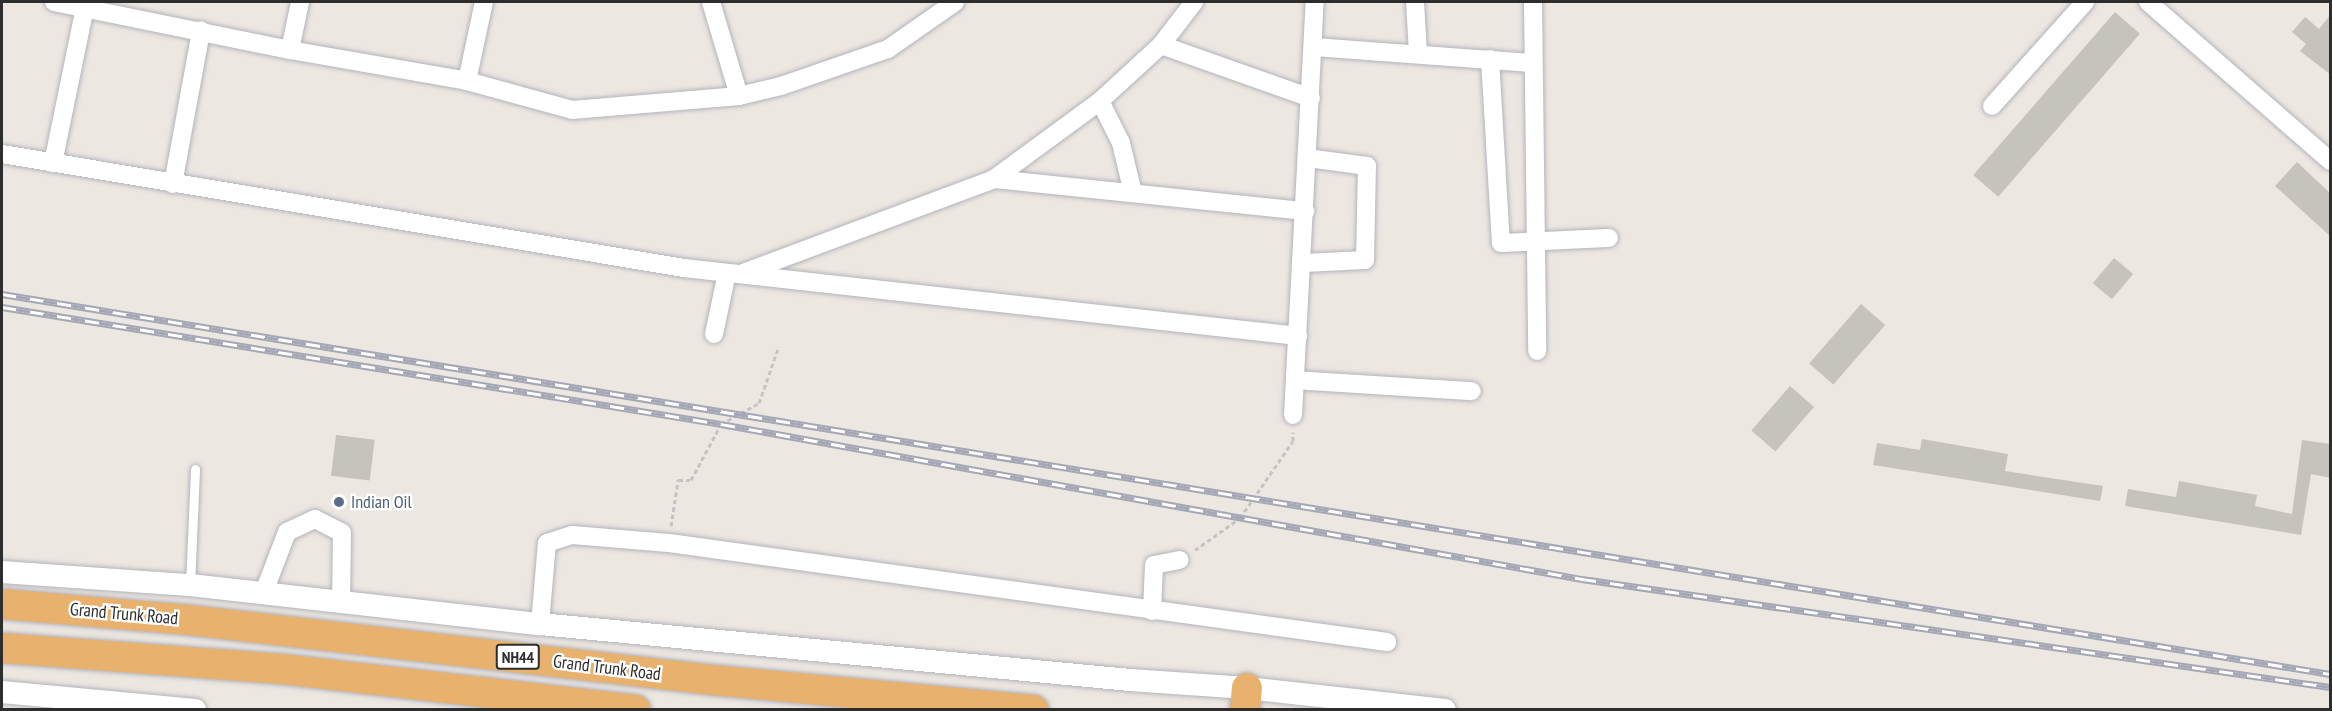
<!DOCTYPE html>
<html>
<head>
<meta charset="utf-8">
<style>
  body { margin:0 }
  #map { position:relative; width:2332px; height:711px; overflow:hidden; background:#ede7e1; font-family:"PT Sans Narrow",sans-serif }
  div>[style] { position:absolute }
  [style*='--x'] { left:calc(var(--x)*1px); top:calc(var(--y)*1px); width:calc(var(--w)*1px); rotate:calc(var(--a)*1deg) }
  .building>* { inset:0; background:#c6c2bc; transform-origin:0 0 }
  .path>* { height:3px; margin-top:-1.5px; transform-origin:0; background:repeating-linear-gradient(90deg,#c4c4c4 0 4.5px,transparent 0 7.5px) }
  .roads { filter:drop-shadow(0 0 2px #b2b4bc) drop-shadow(0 0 2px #b2b4bc) }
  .service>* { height:9px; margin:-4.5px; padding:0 4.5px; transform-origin:4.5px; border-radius:4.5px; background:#fff }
  .minor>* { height:18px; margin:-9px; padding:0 9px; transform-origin:9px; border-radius:9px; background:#fff }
  .tertiary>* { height:22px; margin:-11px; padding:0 11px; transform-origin:11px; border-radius:11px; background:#fff }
  .trunk>* { height:30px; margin:-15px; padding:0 15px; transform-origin:15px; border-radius:15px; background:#e8b26e }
  .rail>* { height:7px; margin-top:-3.5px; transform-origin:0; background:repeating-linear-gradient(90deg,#fff 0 14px,#a4a7b5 0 28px); box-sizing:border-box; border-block:2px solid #a4a7b5 }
  .dots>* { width:16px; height:16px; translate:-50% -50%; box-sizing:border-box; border:3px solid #fff; border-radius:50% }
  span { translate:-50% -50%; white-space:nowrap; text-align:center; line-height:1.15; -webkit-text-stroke:4.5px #fff; paint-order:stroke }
  .shield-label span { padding:2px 4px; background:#fff; border:2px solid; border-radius:4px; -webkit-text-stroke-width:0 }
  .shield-label { font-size:16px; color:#2d2d2d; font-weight:700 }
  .service-label { font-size:18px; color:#4e5e75 }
  .left { translate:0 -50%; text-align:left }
  .street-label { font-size:18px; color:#2d2d2d }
  .frame { position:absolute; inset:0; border:3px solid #2d2d2d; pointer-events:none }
</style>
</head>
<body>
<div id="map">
  <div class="building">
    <div style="left:2115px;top:12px;width:33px;height:216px;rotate:41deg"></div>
    <div style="clip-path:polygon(2331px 14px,2331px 75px,2300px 51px,2306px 44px,2292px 32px,2305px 17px,2319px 29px)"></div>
    <div style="clip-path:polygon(2297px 162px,2331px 194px,2331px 237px,2275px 186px)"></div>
    <div style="left:2114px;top:258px;width:25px;height:33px;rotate:40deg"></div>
    <div style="left:1861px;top:304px;width:32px;height:79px;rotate:41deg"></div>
    <div style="left:1790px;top:386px;width:32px;height:59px;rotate:41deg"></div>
    <div style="left:336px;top:435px;width:39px;height:41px;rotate:7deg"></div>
    <div style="clip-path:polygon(1922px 439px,2008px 454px,2005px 471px,2103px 486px,2100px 501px,1873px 465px,1877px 443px,1920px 450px)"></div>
    <div style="clip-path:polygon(2302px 440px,2331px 444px,2331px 478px,2311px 474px,2301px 535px,2125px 506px,2128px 489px,2176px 497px,2179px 481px,2257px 495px,2255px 506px,2292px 514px)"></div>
  </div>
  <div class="path">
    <div style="--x:671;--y:526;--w:47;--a:-81.3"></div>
    <div style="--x:678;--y:480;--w:13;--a:0"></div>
    <div style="--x:691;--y:480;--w:64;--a:-61.8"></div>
    <div style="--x:721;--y:424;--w:43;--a:-28.9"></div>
    <div style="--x:759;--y:403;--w:60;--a:-70.7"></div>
    <div style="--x:1195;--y:550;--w:55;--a:-35.4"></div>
    <div style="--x:1240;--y:518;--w:93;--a:-55.5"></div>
    <div style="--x:1293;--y:441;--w:9;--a:-90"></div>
  </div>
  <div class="roads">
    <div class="service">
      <div style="--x:190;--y:585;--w:116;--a:-87.5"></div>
    </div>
    <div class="minor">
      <div style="--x:54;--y:2;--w:241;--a:11.5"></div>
      <div style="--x:290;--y:50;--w:180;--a:9.9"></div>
      <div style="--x:467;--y:81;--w:109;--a:15.4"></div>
      <div style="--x:572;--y:110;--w:168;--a:-4.8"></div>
      <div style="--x:739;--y:96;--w:43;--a:-13.4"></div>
      <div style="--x:781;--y:86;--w:113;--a:-19.1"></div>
      <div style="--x:888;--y:49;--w:82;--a:-35"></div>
      <div style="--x:711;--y:2;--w:98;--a:73.4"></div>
      <div style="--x:1415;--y:2;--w:50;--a:86.6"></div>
      <div style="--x:1533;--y:2;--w:349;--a:89.3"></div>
      <div style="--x:2148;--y:2;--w:242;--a:41.1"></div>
      <div style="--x:1161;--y:45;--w:159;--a:19.5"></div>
      <div style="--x:1314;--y:47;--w:218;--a:4.2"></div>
      <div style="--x:290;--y:50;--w:49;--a:-78.2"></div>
      <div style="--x:1490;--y:59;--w:184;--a:86.6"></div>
      <div style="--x:1501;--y:243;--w:108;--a:-2.7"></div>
      <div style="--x:467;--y:81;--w:81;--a:-77.9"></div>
      <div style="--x:1100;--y:101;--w:47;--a:63.4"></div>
      <div style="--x:1121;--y:143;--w:51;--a:76.5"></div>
      <div style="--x:1992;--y:106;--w:140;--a:-48.2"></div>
      <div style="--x:2;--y:154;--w:691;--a:9.49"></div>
      <div style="--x:684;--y:268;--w:618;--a:6.32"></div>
      <div style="--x:53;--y:163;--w:159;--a:-78.4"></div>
      <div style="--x:994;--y:179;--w:313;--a:5.9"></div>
      <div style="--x:173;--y:184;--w:156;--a:-79.6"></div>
      <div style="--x:1304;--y:263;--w:61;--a:-2.8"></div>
      <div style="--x:1365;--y:260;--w:94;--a:-88.8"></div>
      <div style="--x:1367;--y:166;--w:61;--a:-172.4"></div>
      <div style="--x:743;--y:273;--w:268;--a:-20.5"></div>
      <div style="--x:994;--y:179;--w:132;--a:-36.3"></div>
      <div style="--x:1100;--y:101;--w:83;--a:-42.6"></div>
      <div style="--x:1161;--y:45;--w:54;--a:-52.5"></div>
      <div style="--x:714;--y:334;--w:62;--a:-78"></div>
      <div style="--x:1295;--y:380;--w:177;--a:3.6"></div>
      <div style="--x:1293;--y:415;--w:414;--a:-87"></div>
      <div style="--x:264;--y:592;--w:64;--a:-69"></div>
      <div style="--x:287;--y:532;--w:31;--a:-25"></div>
      <div style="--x:315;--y:519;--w:30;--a:27"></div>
      <div style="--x:342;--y:533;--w:68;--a:90.8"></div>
      <div style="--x:1152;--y:611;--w:46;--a:-87.5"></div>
      <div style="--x:1154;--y:565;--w:26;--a:-11"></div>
      <div style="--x:540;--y:624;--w:81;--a:-85.1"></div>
      <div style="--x:547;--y:543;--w:26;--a:-18"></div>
      <div style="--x:572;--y:535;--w:97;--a:4.7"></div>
      <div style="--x:669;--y:543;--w:725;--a:7.85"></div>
    </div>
    <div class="tertiary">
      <div style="--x:2;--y:572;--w:188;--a:4"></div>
      <div style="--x:190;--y:585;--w:352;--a:6.4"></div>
      <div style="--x:540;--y:624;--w:593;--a:5.42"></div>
      <div style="--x:1130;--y:680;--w:117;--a:3.9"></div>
      <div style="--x:1247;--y:688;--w:199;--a:6.3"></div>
      <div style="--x:2;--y:692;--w:194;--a:5.3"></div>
    </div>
    <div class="trunk">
      <div style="--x:2;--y:604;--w:188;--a:4.9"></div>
      <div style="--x:189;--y:620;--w:526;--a:6.54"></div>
      <div style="--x:712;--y:680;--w:323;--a:5.3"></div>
      <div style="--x:2;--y:648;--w:281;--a:4.3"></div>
      <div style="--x:282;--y:669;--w:356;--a:6.6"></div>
      <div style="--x:1245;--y:710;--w:22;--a:-85"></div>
    </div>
  </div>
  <div class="rail">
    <div style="--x:2;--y:294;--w:2359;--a:9.27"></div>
    <div style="--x:2;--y:307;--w:728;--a:9.24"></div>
    <div style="--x:721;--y:424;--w:875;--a:10.21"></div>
    <div style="--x:1582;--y:579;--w:756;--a:8.22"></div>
  </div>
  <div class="dots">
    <div style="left:339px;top:502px;background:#5c6f8a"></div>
  </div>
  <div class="shield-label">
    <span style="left:518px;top:657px">NH44</span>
  </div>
  <div class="service-label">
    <span class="left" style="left:351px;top:502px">Indian Oil</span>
  </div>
  <div class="street-label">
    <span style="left:124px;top:614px;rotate:5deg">Grand Trunk Road</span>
    <span style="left:607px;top:668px;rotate:7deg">Grand Trunk Road</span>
  </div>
  <div class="frame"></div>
</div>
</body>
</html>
